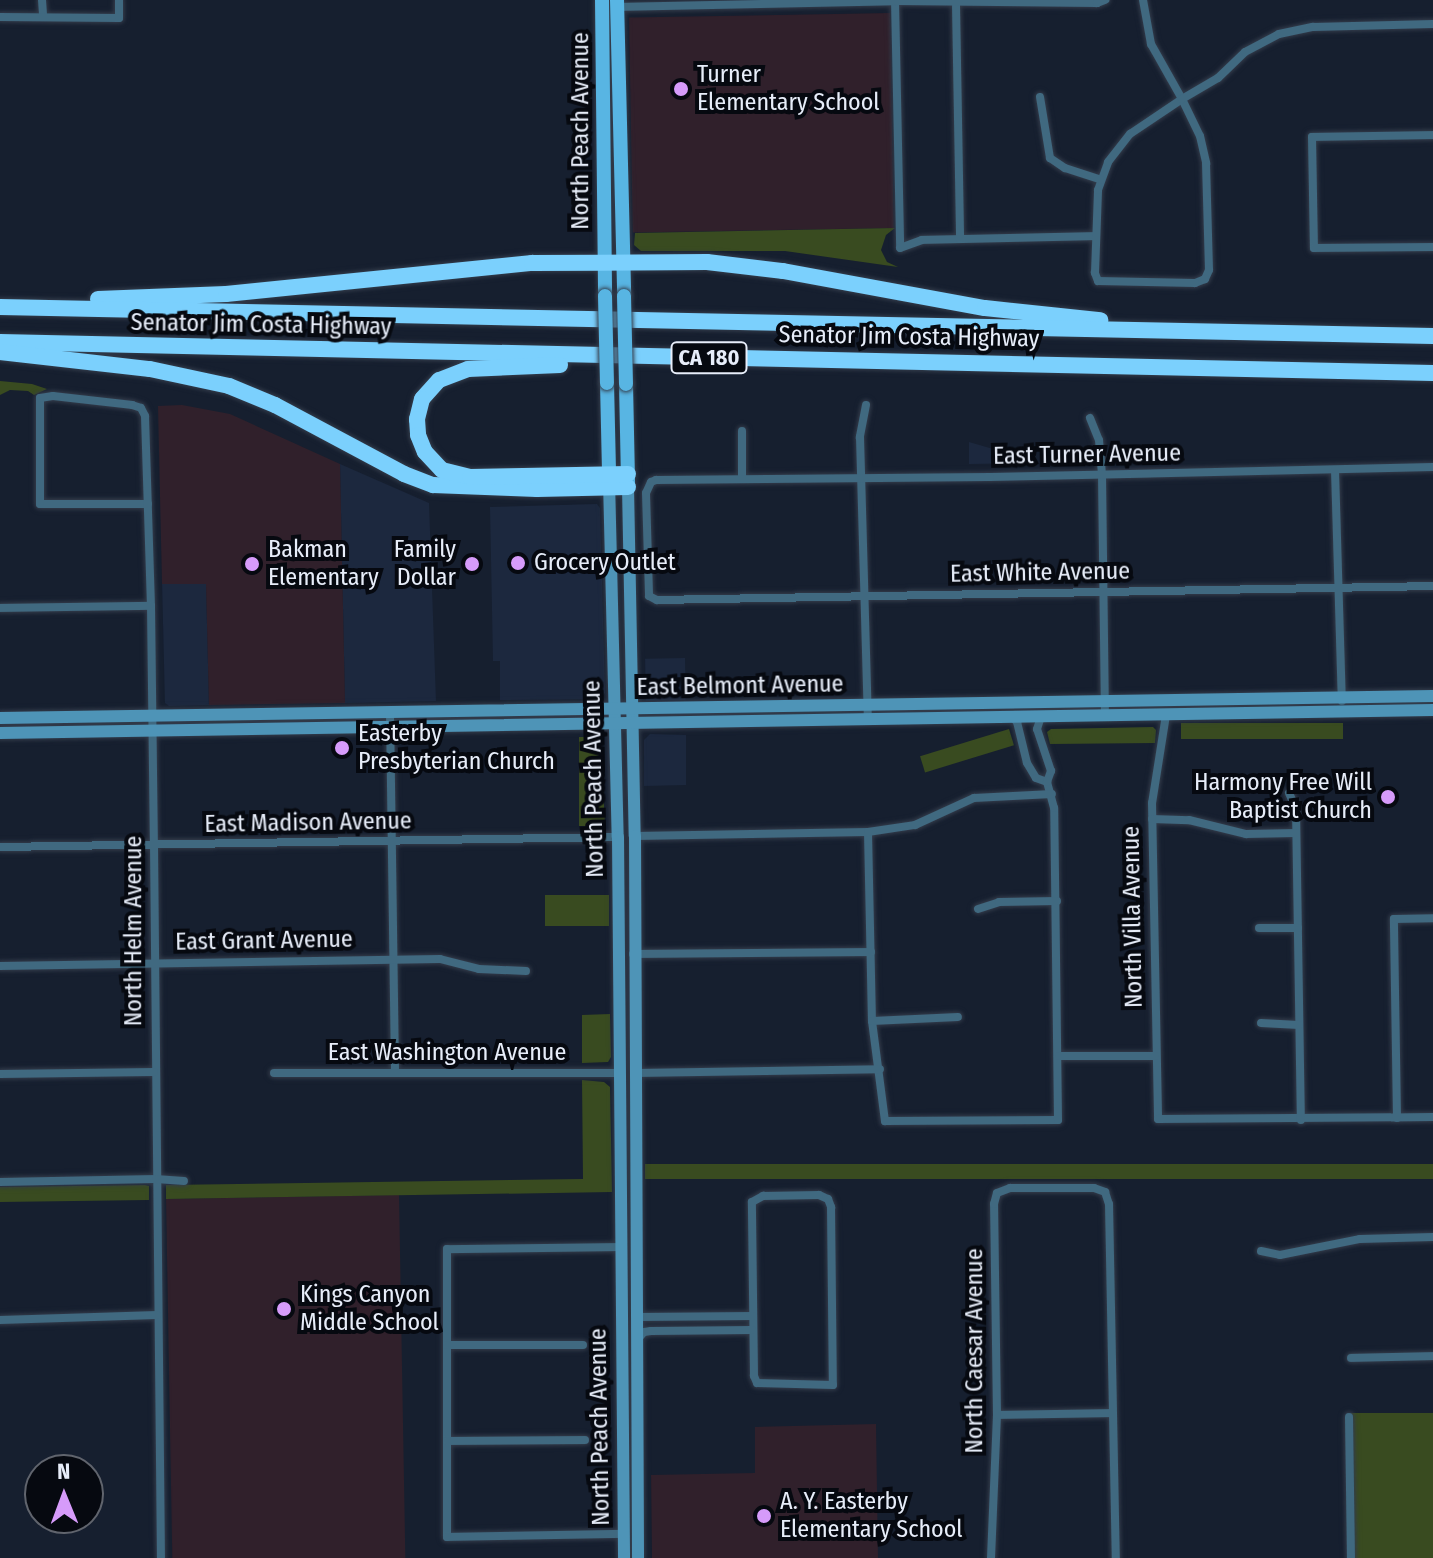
<!DOCTYPE html>
<html>
<head>
<meta charset="utf-8">
<style>
  body { margin:0 }
  #map { position:relative; width:1433px; height:1558px; overflow:hidden; background:#161f2f; font-family:"Fira Sans Condensed",sans-serif }
  div>[style] { position:absolute }
  [style*='--x'] { left:calc(var(--x)*1px); top:calc(var(--y)*1px); width:calc(var(--w)*1px); rotate:calc(var(--a)*1deg) }
  .built>* { inset:0; background:#1c283e; transform-origin:0 0 }
  .education>* { inset:0; background:#30202b; transform-origin:0 0 }
  .green>* { inset:0; background:#394b20; transform-origin:0 0 }
  .roads { filter:drop-shadow(0 0 2px #333c4b) drop-shadow(0 0 2px #333c4b) }
  .minor>* { height:8px; margin:-4px; padding:0 4px; transform-origin:4px; border-radius:4px; background:#406980 }
  .secondary>* { height:12px; margin:-6px; padding:0 6px; transform-origin:6px; border-radius:6px; background:#4e94b7 }
  .primary>* { height:14px; margin:-7px; padding:0 7px; transform-origin:7px; border-radius:7px; background:#58b5e3 }
  .motorway>* { height:16px; margin:-8px; padding:0 8px; transform-origin:8px; border-radius:8px; background:#7bd0fd }
  .bridges { filter:drop-shadow(0 0 2px #333c4b) drop-shadow(0 0 2px #333c4b) }
  .primary-bridge>* { height:14px; margin:-7px; padding:0 7px; transform-origin:7px; border-radius:7px; background:#58b5e3 }
  .dots>* { width:22px; height:22px; translate:-50% -50%; box-sizing:border-box; border:4px solid #060910; border-radius:50% }
  span { translate:-50% -50%; white-space:nowrap; text-align:center; line-height:1.15; -webkit-text-stroke:8px #060910; paint-order:stroke }
  .shield-label span { padding:2px 6px; background:#060910; border:2px solid; border-radius:6px; -webkit-text-stroke-width:0 }
  .shield-label { font-size:22px; color:#e7edf9; font-weight:700 }
  .poi-label { font-size:24px; color:#e7edf9 }
  .left { translate:0 -50%; text-align:left }
  .right { translate:-100% -50%; text-align:right }
  .street-label { font-size:24px; color:#e7edf9 }
  .north { position:absolute; left:24px; top:1454px; width:80px; height:80px; box-sizing:border-box; background:#060910; border:2px solid #60646d; border-radius:50%; rotate:359deg; font-size:22px; font-weight:700; line-height:32px; text-align:center; color:#e7edf9 }
  .north::after { content:''; display:block; margin:auto; width:28px; height:36px; background:#d69bfa; clip-path:polygon(50% 0,100% 100%,50% 72%,0 100%) }
</style>
</head>
<body>
<div id="map">
  <div class="built">
    <div style="clip-path:polygon(969px 442px,1014px 455px,1042px 463px,969px 464px)"></div>
    <div style="clip-path:polygon(340px 464px,429px 503px,436px 701px,345px 703px)"></div>
    <div style="clip-path:polygon(597px 504px,600px 508px,605px 693px,599px 699px,500px 700px,500px 661px,493px 661px,490px 507px)"></div>
    <div style="clip-path:polygon(162px 584px,206px 584px,209px 705px,169px 706px,165px 703px)"></div>
    <div style="left:685px;top:658px;width:42px;height:40px;rotate:89deg"></div>
    <div style="clip-path:polygon(650px 734px,686px 735px,686px 785px,644px 786px,644px 740px)"></div>
  </div>
  <div class="education">
    <div style="left:890px;top:13px;width:215px;height:261px;rotate:89deg"></div>
    <div style="clip-path:polygon(182px 405px,230px 414px,340px 464px,345px 703px,209px 705px,206px 584px,162px 584px,158px 406px)"></div>
    <div style="left:399px;top:1195px;width:363px;height:233px;rotate:89deg"></div>
    <div style="clip-path:polygon(876px 1424px,878px 1558px,652px 1558px,651px 1475px,755px 1473px,755px 1427px)"></div>
  </div>
  <div class="green">
    <div style="clip-path:polygon(895px 228px,886px 235px,881px 250px,887px 262px,898px 267px,785px 251px,641px 251px,634px 245px,635px 233px)"></div>
    <div style="clip-path:polygon(0 381px,32px 384px,47px 389px,34px 395px,28px 391px,10px 390px,0 395px)"></div>
    <div style="left:1343px;top:723px;width:16px;height:162px;rotate:90deg"></div>
    <div style="clip-path:polygon(1153px 727px,1156px 730px,1155px 743px,1050px 744px,1047px 732px,1051px 729px)"></div>
    <div style="left:1009px;top:729px;width:17px;height:93px;rotate:73deg"></div>
    <div style="clip-path:polygon(579px 737px,595px 737px,601px 742px,605px 826px,579px 826px)"></div>
    <div style="left:609px;top:895px;width:31px;height:64px;rotate:90deg"></div>
    <div style="clip-path:polygon(610px 1014px,611px 1057px,608px 1062px,582px 1063px,582px 1015px)"></div>
    <div style="clip-path:polygon(582px 1080px,604px 1082px,610px 1087px,612px 1192px,166px 1199px,166px 1185px,583px 1179px)"></div>
    <div style="left:1433px;top:1164px;width:15px;height:788px;rotate:90deg"></div>
    <div style="clip-path:polygon(145px 1185px,149px 1186px,149px 1200px,0 1202px,0 1187px)"></div>
    <div style="left:1433px;top:1413px;width:145px;height:82px;rotate:90deg"></div>
  </div>
  <div class="roads">
    <div class="minor">
      <div style="--x:42;--y:0;--w:16;--a:86"></div>
      <div style="--x:895;--y:0;--w:248;--a:88.8"></div>
      <div style="--x:900;--y:248;--w:23;--a:-20"></div>
      <div style="--x:922;--y:240;--w:173;--a:-1.3"></div>
      <div style="--x:1143;--y:0;--w:45;--a:79.7"></div>
      <div style="--x:1151;--y:44;--w:63;--a:60.6"></div>
      <div style="--x:1182;--y:99;--w:41;--a:64.1"></div>
      <div style="--x:1200;--y:136;--w:28;--a:77"></div>
      <div style="--x:1206;--y:163;--w:107;--a:88.4"></div>
      <div style="--x:1209;--y:270;--w:10;--a:114"></div>
      <div style="--x:1205;--y:279;--w:11;--a:158"></div>
      <div style="--x:1195;--y:283;--w:97;--a:-178.8"></div>
      <div style="--x:1098;--y:281;--w:9;--a:-111"></div>
      <div style="--x:1095;--y:273;--w:83;--a:-87.9"></div>
      <div style="--x:1098;--y:190;--w:30;--a:-70"></div>
      <div style="--x:1108;--y:162;--w:36;--a:-52"></div>
      <div style="--x:1130;--y:134;--w:63;--a:-33.9"></div>
      <div style="--x:1182;--y:99;--w:42;--a:-30.3"></div>
      <div style="--x:1218;--y:78;--w:37;--a:-44"></div>
      <div style="--x:1245;--y:52;--w:38;--a:-28"></div>
      <div style="--x:1279;--y:34;--w:35;--a:-12"></div>
      <div style="--x:1313;--y:27;--w:120;--a:-1.4"></div>
      <div style="--x:956;--y:4;--w:235;--a:89"></div>
      <div style="--x:615;--y:7;--w:280;--a:-1.2"></div>
      <div style="--x:895;--y:1;--w:202;--a:0.6"></div>
      <div style="--x:1097;--y:3;--w:9;--a:-21"></div>
      <div style="--x:0;--y:17;--w:119;--a:0.5"></div>
      <div style="--x:119;--y:18;--w:18;--a:-90"></div>
      <div style="--x:1040;--y:97;--w:62;--a:80.7"></div>
      <div style="--x:1050;--y:158;--w:18;--a:34"></div>
      <div style="--x:1065;--y:168;--w:38;--a:18"></div>
      <div style="--x:1433;--y:135;--w:121;--a:179.1"></div>
      <div style="--x:1312;--y:137;--w:111;--a:89"></div>
      <div style="--x:1314;--y:248;--w:119;--a:-0.5"></div>
      <div style="--x:866;--y:405;--w:33;--a:101"></div>
      <div style="--x:860;--y:437;--w:284;--a:88.4"></div>
      <div style="--x:1090;--y:418;--w:24;--a:68"></div>
      <div style="--x:1099;--y:440;--w:34;--a:85"></div>
      <div style="--x:1102;--y:474;--w:242;--a:89.3"></div>
      <div style="--x:742;--y:431;--w:47;--a:90"></div>
      <div style="--x:1433;--y:467;--w:443;--a:178.7"></div>
      <div style="--x:990;--y:477;--w:334;--a:179.5"></div>
      <div style="--x:656;--y:480;--w:5;--a:158"></div>
      <div style="--x:651;--y:482;--w:12;--a:114"></div>
      <div style="--x:646;--y:493;--w:103;--a:88.3"></div>
      <div style="--x:649;--y:596;--w:9;--a:27"></div>
      <div style="--x:657;--y:600;--w:776;--a:-1.03"></div>
      <div style="--x:1335;--y:470;--w:231;--a:88.3"></div>
      <div style="--x:148;--y:504;--w:108;--a:180"></div>
      <div style="--x:40;--y:504;--w:106;--a:-90"></div>
      <div style="--x:40;--y:398;--w:13;--a:-9"></div>
      <div style="--x:53;--y:396;--w:80;--a:6.5"></div>
      <div style="--x:132;--y:405;--w:9;--a:18"></div>
      <div style="--x:141;--y:408;--w:9;--a:63"></div>
      <div style="--x:145;--y:416;--w:190;--a:88.2"></div>
      <div style="--x:151;--y:606;--w:240;--a:89.3"></div>
      <div style="--x:154;--y:846;--w:712;--a:89.44"></div>
      <div style="--x:0;--y:608;--w:151;--a:-0.8"></div>
      <div style="--x:390;--y:713;--w:359;--a:89.2"></div>
      <div style="--x:1166;--y:715;--w:89;--a:99"></div>
      <div style="--x:1152;--y:803;--w:316;--a:88.9"></div>
      <div style="--x:1158;--y:1119;--w:275;--a:-0.4"></div>
      <div style="--x:1013;--y:718;--w:6;--a:45"></div>
      <div style="--x:1017;--y:722;--w:42;--a:76.3"></div>
      <div style="--x:1027;--y:763;--w:17;--a:59"></div>
      <div style="--x:1036;--y:778;--w:12;--a:20"></div>
      <div style="--x:1289;--y:793;--w:17;--a:66"></div>
      <div style="--x:1296;--y:809;--w:311;--a:89.1"></div>
      <div style="--x:1152;--y:819;--w:37;--a:2"></div>
      <div style="--x:1189;--y:820;--w:59;--a:13.8"></div>
      <div style="--x:1246;--y:834;--w:50;--a:-1.1"></div>
      <div style="--x:868;--y:832;--w:189;--a:88.8"></div>
      <div style="--x:872;--y:1021;--w:101;--a:82.6"></div>
      <div style="--x:885;--y:1121;--w:173;--a:-0.3"></div>
      <div style="--x:1058;--y:1120;--w:312;--a:-90.7"></div>
      <div style="--x:1054;--y:808;--w:27;--a:-105"></div>
      <div style="--x:1047;--y:782;--w:12;--a:-70"></div>
      <div style="--x:1051;--y:771;--w:44;--a:-108.4"></div>
      <div style="--x:1037;--y:729;--w:13;--a:-72"></div>
      <div style="--x:635;--y:836;--w:233;--a:-1"></div>
      <div style="--x:868;--y:832;--w:48;--a:-8.5"></div>
      <div style="--x:915;--y:825;--w:65;--a:-24.6"></div>
      <div style="--x:974;--y:798;--w:78;--a:-2.9"></div>
      <div style="--x:0;--y:847;--w:618;--a:-0.93"></div>
      <div style="--x:978;--y:909;--w:22;--a:-18"></div>
      <div style="--x:999;--y:902;--w:58;--a:-1"></div>
      <div style="--x:1259;--y:928;--w:39;--a:0"></div>
      <div style="--x:633;--y:954;--w:238;--a:-0.5"></div>
      <div style="--x:0;--y:966;--w:440;--a:-0.9"></div>
      <div style="--x:440;--y:959;--w:40;--a:14.4"></div>
      <div style="--x:479;--y:969;--w:47;--a:2.4"></div>
      <div style="--x:872;--y:1021;--w:86;--a:-2.7"></div>
      <div style="--x:1261;--y:1023;--w:38;--a:3"></div>
      <div style="--x:1059;--y:1056;--w:96;--a:0"></div>
      <div style="--x:274;--y:1073;--w:345;--a:0"></div>
      <div style="--x:635;--y:1073;--w:245;--a:-0.9"></div>
      <div style="--x:0;--y:1074;--w:154;--a:-0.7"></div>
      <div style="--x:1397;--y:1118;--w:199;--a:-90.9"></div>
      <div style="--x:1394;--y:919;--w:39;--a:-1"></div>
      <div style="--x:0;--y:1182;--w:156;--a:-1.1"></div>
      <div style="--x:156;--y:1179;--w:28;--a:4"></div>
      <div style="--x:819;--y:1195;--w:10;--a:24"></div>
      <div style="--x:828;--y:1199;--w:9;--a:69"></div>
      <div style="--x:831;--y:1207;--w:178;--a:89.4"></div>
      <div style="--x:833;--y:1385;--w:76;--a:-178.5"></div>
      <div style="--x:757;--y:1383;--w:8;--a:-113"></div>
      <div style="--x:754;--y:1376;--w:174;--a:-90.7"></div>
      <div style="--x:752;--y:1202;--w:13;--a:-29"></div>
      <div style="--x:763;--y:1196;--w:56;--a:-1"></div>
      <div style="--x:620;--y:1247;--w:173;--a:179.3"></div>
      <div style="--x:447;--y:1249;--w:288;--a:90"></div>
      <div style="--x:447;--y:1537;--w:176;--a:-1"></div>
      <div style="--x:1261;--y:1251;--w:19;--a:12"></div>
      <div style="--x:1280;--y:1255;--w:82;--a:-11.3"></div>
      <div style="--x:1360;--y:1239;--w:73;--a:-1.6"></div>
      <div style="--x:636;--y:1317;--w:117;--a:-0.5"></div>
      <div style="--x:0;--y:1320;--w:157;--a:-1.8"></div>
      <div style="--x:638;--y:1339;--w:9;--a:-49"></div>
      <div style="--x:644;--y:1332;--w:7;--a:-8"></div>
      <div style="--x:651;--y:1331;--w:101;--a:-0.6"></div>
      <div style="--x:447;--y:1345;--w:136;--a:0"></div>
      <div style="--x:1351;--y:1358;--w:82;--a:-1.4"></div>
      <div style="--x:997;--y:1415;--w:115;--a:-1"></div>
      <div style="--x:1349;--y:1417;--w:141;--a:89.2"></div>
      <div style="--x:447;--y:1441;--w:138;--a:-0.4"></div>
      <div style="--x:991;--y:1558;--w:143;--a:-87.6"></div>
      <div style="--x:997;--y:1415;--w:211;--a:-90.8"></div>
      <div style="--x:994;--y:1204;--w:11;--a:-75"></div>
      <div style="--x:997;--y:1193;--w:14;--a:-21"></div>
      <div style="--x:1010;--y:1188;--w:84;--a:0"></div>
      <div style="--x:1094;--y:1188;--w:12;--a:20"></div>
      <div style="--x:1105;--y:1192;--w:13;--a:72"></div>
      <div style="--x:1109;--y:1204;--w:354;--a:88.9"></div>
    </div>
    <div class="secondary">
      <div style="--x:609;--y:481;--w:356;--a:88.6"></div>
      <div style="--x:618;--y:837;--w:721;--a:89.52"></div>
      <div style="--x:628;--y:487;--w:349;--a:88.9"></div>
      <div style="--x:635;--y:836;--w:722;--a:89.76"></div>
      <div style="--x:0;--y:718;--w:1433;--a:-0.88"></div>
      <div style="--x:0;--y:733;--w:1433;--a:-0.92"></div>
    </div>
    <div class="primary">
      <div style="--x:602;--y:0;--w:296;--a:89.4"></div>
      <div style="--x:617;--y:0;--w:296;--a:88.6"></div>
      <div style="--x:607;--y:383;--w:91;--a:88.7"></div>
      <div style="--x:626;--y:384;--w:99;--a:88.8"></div>
    </div>
    <div class="motorway">
      <div style="--x:98;--y:299;--w:128;--a:-2.2"></div>
      <div style="--x:226;--y:294;--w:308;--a:-5.8"></div>
      <div style="--x:532;--y:263;--w:175;--a:-0.3"></div>
      <div style="--x:707;--y:262;--w:77;--a:6.8"></div>
      <div style="--x:783;--y:271;--w:205;--a:10.4"></div>
      <div style="--x:985;--y:308;--w:116;--a:6"></div>
      <div style="--x:0;--y:307;--w:1433;--a:1.16"></div>
      <div style="--x:0;--y:342;--w:1433;--a:1.24"></div>
      <div style="--x:0;--y:352;--w:151;--a:6.5"></div>
      <div style="--x:150;--y:369;--w:81;--a:12.1"></div>
      <div style="--x:229;--y:386;--w:50;--a:22.4"></div>
      <div style="--x:275;--y:405;--w:146;--a:28.1"></div>
      <div style="--x:404;--y:474;--w:31;--a:21"></div>
      <div style="--x:433;--y:485;--w:104;--a:2.2"></div>
      <div style="--x:537;--y:489;--w:91;--a:-1.3"></div>
      <div style="--x:560;--y:365;--w:92;--a:177.5"></div>
      <div style="--x:468;--y:369;--w:31;--a:159"></div>
      <div style="--x:439;--y:380;--w:25;--a:132"></div>
      <div style="--x:422;--y:399;--w:21;--a:104"></div>
      <div style="--x:417;--y:419;--w:16;--a:86"></div>
      <div style="--x:418;--y:435;--w:18;--a:68"></div>
      <div style="--x:425;--y:452;--w:25;--a:47"></div>
      <div style="--x:442;--y:470;--w:29;--a:14"></div>
      <div style="--x:470;--y:477;--w:158;--a:-1.1"></div>
    </div>
  </div>
  <div class="bridges">
    <div class="primary-bridge">
      <div style="--x:605;--y:296;--w:87;--a:88.7"></div>
      <div style="--x:624;--y:296;--w:88;--a:88.7"></div>
    </div>
  </div>
  <div class="dots">
    <div style="left:681px;top:89px;background:#d69bfa"></div>
    <div style="left:518px;top:563px;background:#d69bfa"></div>
    <div style="left:252px;top:564px;background:#d69bfa"></div>
    <div style="left:472px;top:564px;background:#d69bfa"></div>
    <div style="left:342px;top:748px;background:#d69bfa"></div>
    <div style="left:1388px;top:797px;background:#d69bfa"></div>
    <div style="left:284px;top:1309px;background:#d69bfa"></div>
    <div style="left:764px;top:1516px;background:#d69bfa"></div>
  </div>
  <div class="shield-label">
    <span style="left:709px;top:358px">CA 180</span>
  </div>
  <div class="poi-label">
    <span class="left" style="left:697px;top:89px">Turner<br>Elementary School</span>
    <span class="left" style="left:268px;top:564px">Bakman<br>Elementary</span>
    <span class="right" style="left:456px;top:564px">Family<br>Dollar</span>
    <span class="left" style="left:534px;top:563px">Grocery Outlet</span>
    <span class="left" style="left:358px;top:748px">Easterby<br>Presbyterian Church</span>
    <span class="right" style="left:1372px;top:797px">Harmony Free Will<br>Baptist Church</span>
    <span class="left" style="left:300px;top:1309px">Kings Canyon<br>Middle School</span>
    <span class="left" style="left:780px;top:1516px">A. Y. Easterby<br>Elementary School</span>
  </div>
  <div class="street-label">
    <span style="left:581px;top:131px;rotate:-90deg">North Peach Avenue</span>
    <span style="left:261px;top:325px;rotate:1deg">Senator Jim Costa Highway</span>
    <span style="left:909px;top:337px;rotate:1deg">Senator Jim Costa Highway</span>
    <span style="left:1087px;top:455px;rotate:-1deg">East Turner Avenue</span>
    <span style="left:1040px;top:573px;rotate:-1deg">East White Avenue</span>
    <span style="left:740px;top:686px;rotate:-1deg">East Belmont Avenue</span>
    <span style="left:594px;top:779px;rotate:-91deg">North Peach Avenue</span>
    <span style="left:308px;top:823px;rotate:-1deg">East Madison Avenue</span>
    <span style="left:1133px;top:917px;rotate:-91deg">North Villa Avenue</span>
    <span style="left:134px;top:931px;rotate:-90deg">North Helm Avenue</span>
    <span style="left:264px;top:941px;rotate:-1deg">East Grant Avenue</span>
    <span style="left:447px;top:1053px">East Washington Avenue</span>
    <span style="left:975px;top:1351px;rotate:-90deg">North Caesar Avenue</span>
    <span style="left:600px;top:1427px;rotate:-91deg">North Peach Avenue</span>
  </div>
  <div class="north">N</div>
</div>
</body>
</html>
